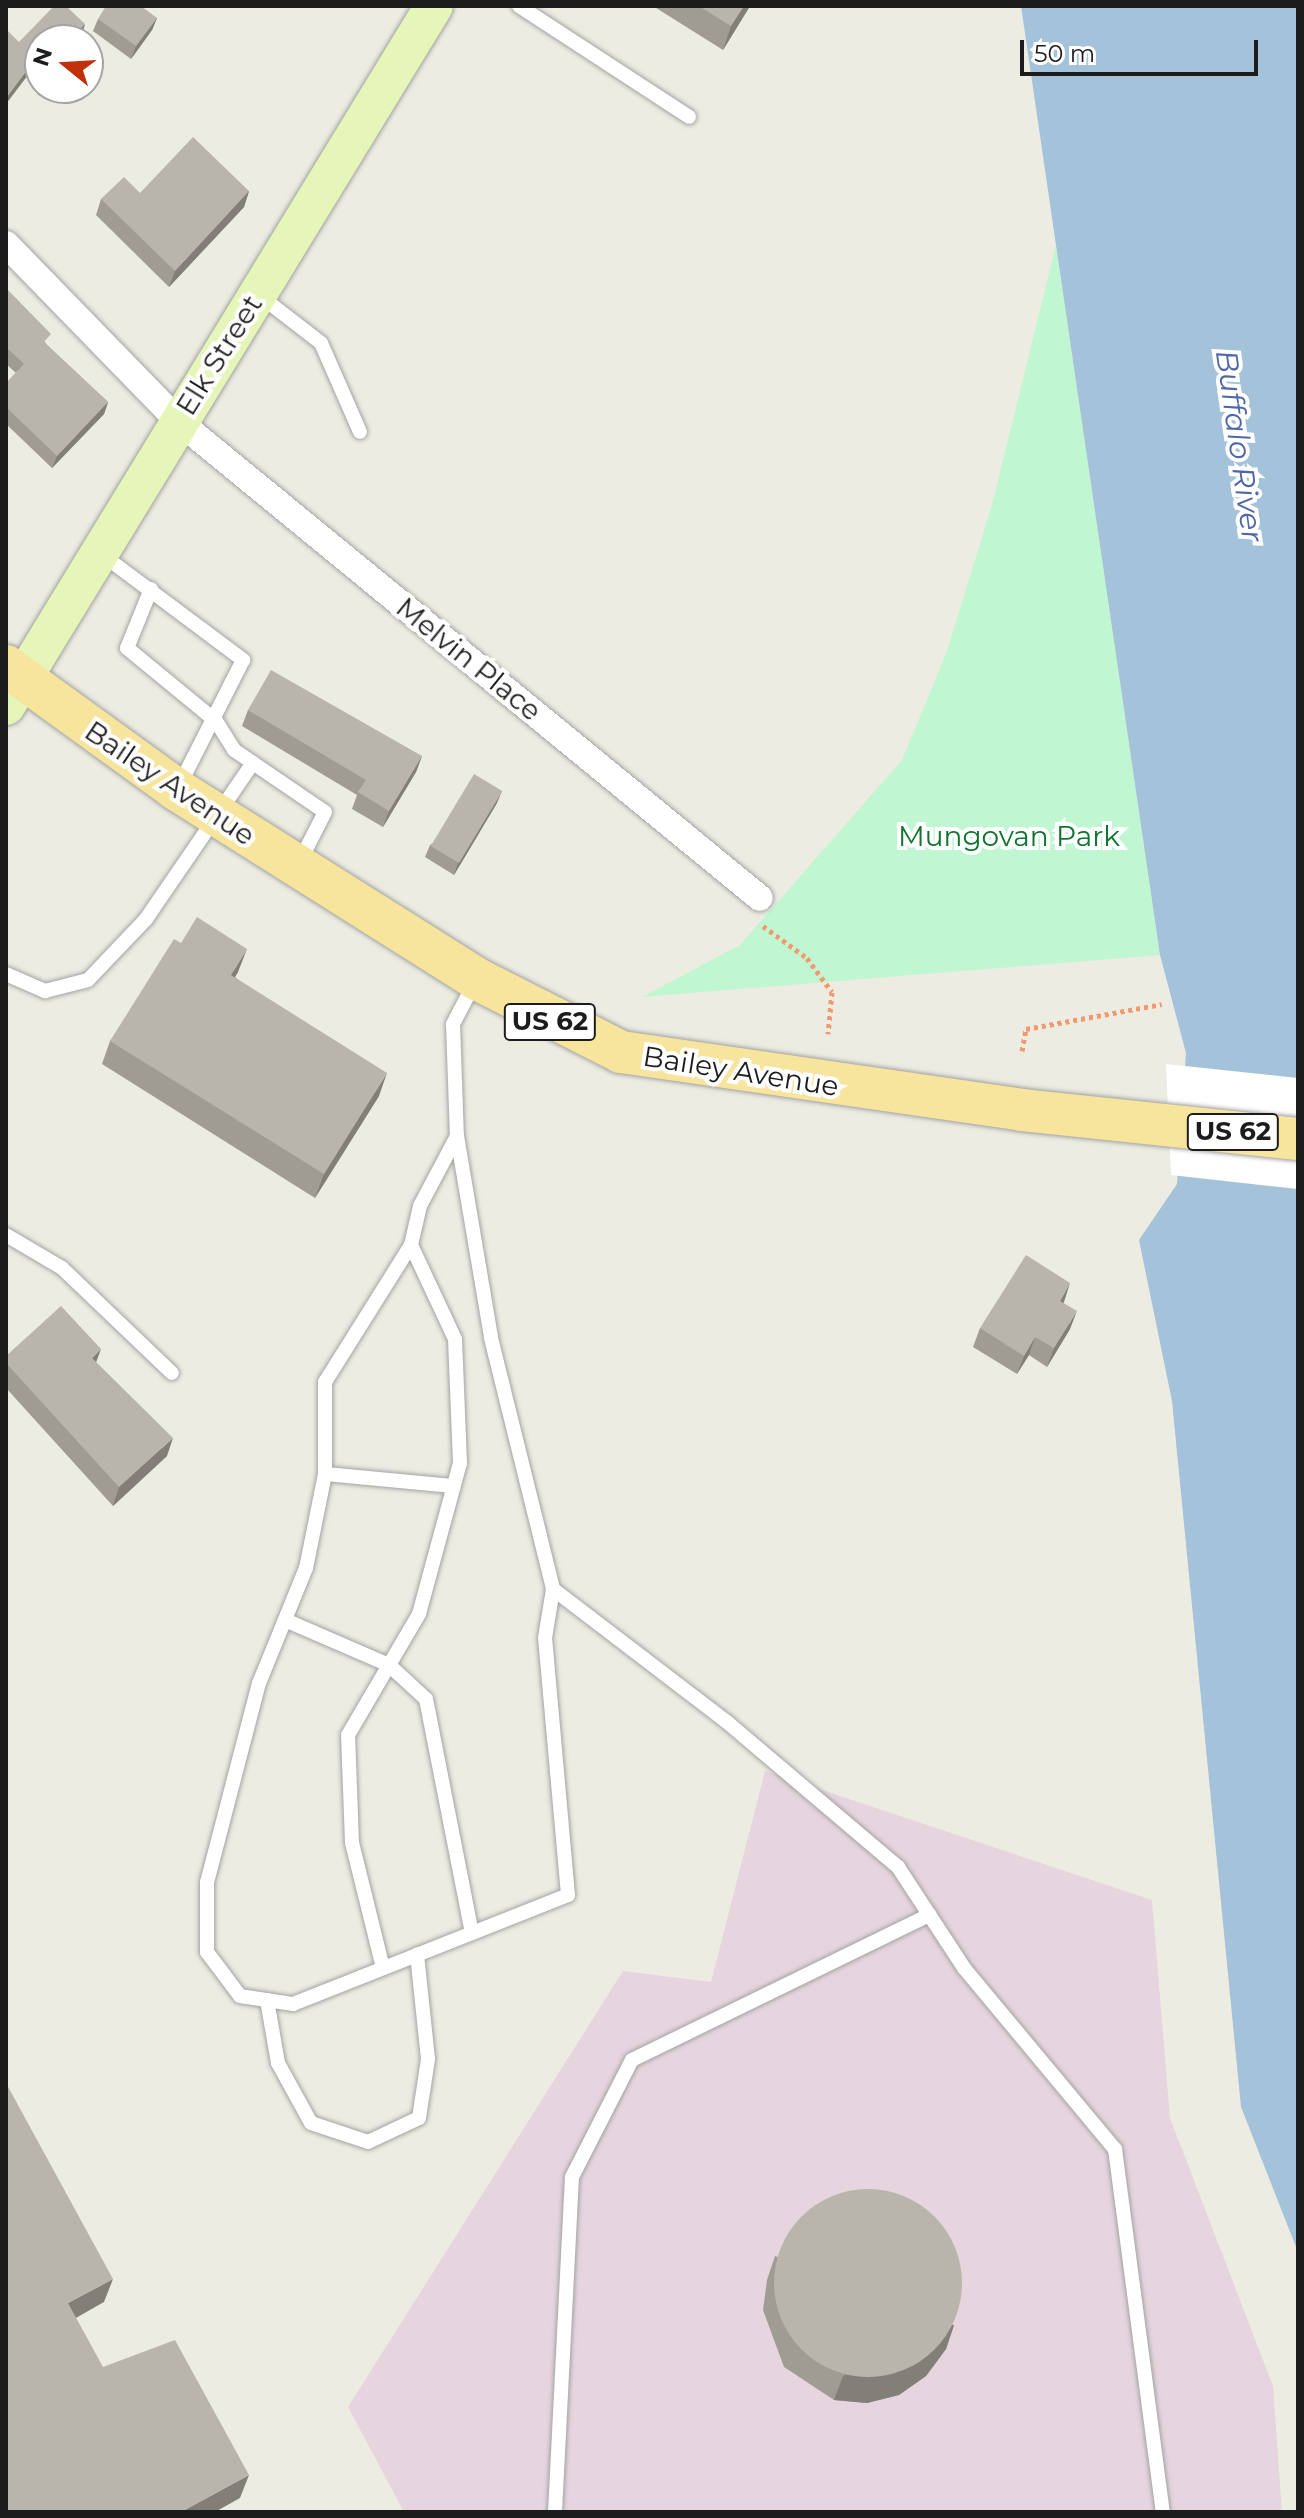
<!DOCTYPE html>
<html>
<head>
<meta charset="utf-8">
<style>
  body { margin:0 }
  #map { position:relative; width:1304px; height:2518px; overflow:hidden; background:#edece2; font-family:Montserrat,sans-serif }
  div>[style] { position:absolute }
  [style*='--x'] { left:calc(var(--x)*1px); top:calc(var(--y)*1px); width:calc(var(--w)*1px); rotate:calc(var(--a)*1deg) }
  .industrial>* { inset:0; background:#e6d5df }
  .park>* { inset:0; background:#c0f6d1 }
  .water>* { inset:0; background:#a4c2d9 }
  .pier>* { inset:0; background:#fff }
  .path>* { height:5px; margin-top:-2.5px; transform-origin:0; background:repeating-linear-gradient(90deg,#f3996e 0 4px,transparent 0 8px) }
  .roads { filter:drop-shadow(0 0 2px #a3a3a3) drop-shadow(0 0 2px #a3a3a3) }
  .lane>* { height:14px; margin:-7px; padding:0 7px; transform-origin:7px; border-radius:7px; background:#fff }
  .street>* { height:26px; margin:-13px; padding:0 13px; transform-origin:13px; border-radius:13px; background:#fff }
  .secondary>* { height:38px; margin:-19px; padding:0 19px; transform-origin:19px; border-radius:19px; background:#e5f6b8 }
  .primary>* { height:42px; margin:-21px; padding:0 21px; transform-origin:21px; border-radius:21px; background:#f7e49d }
  .wall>* { inset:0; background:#a09c94 }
  .shaded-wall>* { inset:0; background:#827f78 }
  .building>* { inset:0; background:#bab5ac; transform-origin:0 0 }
  .round { border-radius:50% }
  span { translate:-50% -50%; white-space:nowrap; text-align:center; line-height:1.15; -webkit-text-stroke:8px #fff; paint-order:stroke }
  .shield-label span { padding:2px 6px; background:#fff; border:2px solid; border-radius:6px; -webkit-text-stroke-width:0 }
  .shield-label { font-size:26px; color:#1c1c1c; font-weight:700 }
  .street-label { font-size:28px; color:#1c1c1c }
  .park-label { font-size:28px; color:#10752f }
  .water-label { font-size:30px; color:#4e67a7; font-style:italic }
  .frame { position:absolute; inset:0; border:8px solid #1c1c1c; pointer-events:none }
  .north { position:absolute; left:24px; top:24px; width:80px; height:80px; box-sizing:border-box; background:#fff; border:2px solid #a4a4a4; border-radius:50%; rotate:288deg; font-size:22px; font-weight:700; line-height:32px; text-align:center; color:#1c1c1c }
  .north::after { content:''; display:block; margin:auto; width:28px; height:36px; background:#c03109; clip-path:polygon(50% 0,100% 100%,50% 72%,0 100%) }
  .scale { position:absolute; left:1020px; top:40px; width:238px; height:36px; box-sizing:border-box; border:4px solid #1c1c1c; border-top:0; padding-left:10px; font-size:24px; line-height:28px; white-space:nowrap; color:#1c1c1c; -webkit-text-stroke:6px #fff; paint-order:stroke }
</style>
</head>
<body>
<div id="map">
  <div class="industrial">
    <div style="clip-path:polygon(765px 1771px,1152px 1900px,1170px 2118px,1273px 2386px,1282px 2512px,404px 2512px,348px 2407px,623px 1971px,711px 1982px)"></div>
  </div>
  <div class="park">
    <div style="clip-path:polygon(1056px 245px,1160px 955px,642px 997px,740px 945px,902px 760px,946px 654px,992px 505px)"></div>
  </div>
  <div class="water">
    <div style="clip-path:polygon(1021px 6px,1298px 6px,1298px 2252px,1241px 2107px,1172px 1401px,1139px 1240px,1177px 1184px,1186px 1053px,1160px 955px)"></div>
  </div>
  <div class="pier">
    <div style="clip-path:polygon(1166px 1064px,1298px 1078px,1298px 1189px,1171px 1175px)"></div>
  </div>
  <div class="path">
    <div style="--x:763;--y:926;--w:54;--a:36"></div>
    <div style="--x:807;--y:958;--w:42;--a:53.7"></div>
    <div style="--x:832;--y:992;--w:42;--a:95.4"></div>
    <div style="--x:1022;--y:1051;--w:22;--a:-80"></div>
    <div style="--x:1026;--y:1029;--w:138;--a:-10.4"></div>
  </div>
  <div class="roads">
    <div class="lane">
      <div style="--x:519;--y:6;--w:203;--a:33.1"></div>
      <div style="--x:259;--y:295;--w:78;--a:37.7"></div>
      <div style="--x:321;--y:343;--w:97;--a:66.3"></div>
      <div style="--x:100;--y:553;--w:179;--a:36.8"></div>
      <div style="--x:243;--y:660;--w:141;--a:116.9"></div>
      <div style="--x:151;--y:589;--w:64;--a:112.1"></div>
      <div style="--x:127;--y:648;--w:115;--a:39.4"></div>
      <div style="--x:216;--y:721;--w:34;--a:58"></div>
      <div style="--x:234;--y:750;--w:110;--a:34.3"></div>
      <div style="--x:325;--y:812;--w:57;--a:117"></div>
      <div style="--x:6;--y:974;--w:43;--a:23.6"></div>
      <div style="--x:45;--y:991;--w:44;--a:-14.3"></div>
      <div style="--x:88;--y:980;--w:84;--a:-46.4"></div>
      <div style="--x:146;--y:919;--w:189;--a:-55.6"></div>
      <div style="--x:476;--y:980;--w:50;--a:117.6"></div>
      <div style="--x:453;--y:1024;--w:112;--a:88"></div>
      <div style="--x:457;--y:1136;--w:205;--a:80.4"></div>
      <div style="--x:491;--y:1338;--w:259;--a:76.1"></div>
      <div style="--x:553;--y:1589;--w:219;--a:37.4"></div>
      <div style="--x:727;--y:1722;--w:224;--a:40.3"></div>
      <div style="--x:898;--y:1867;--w:121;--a:56.8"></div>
      <div style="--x:964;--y:1968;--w:236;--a:50.2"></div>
      <div style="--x:1115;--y:2149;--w:366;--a:82.5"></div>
      <div style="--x:457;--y:1136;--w:79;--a:117.9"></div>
      <div style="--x:420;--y:1206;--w:40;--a:103"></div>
      <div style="--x:411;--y:1245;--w:162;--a:122.1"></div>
      <div style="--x:325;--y:1382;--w:92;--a:90"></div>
      <div style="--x:325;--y:1474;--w:96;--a:101.4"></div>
      <div style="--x:306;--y:1568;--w:124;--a:112.2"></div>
      <div style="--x:259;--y:1683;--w:206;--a:104.6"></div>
      <div style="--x:207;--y:1882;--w:70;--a:90"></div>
      <div style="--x:207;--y:1952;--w:55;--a:53.1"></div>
      <div style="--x:240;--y:1996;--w:54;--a:8.6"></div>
      <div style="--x:293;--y:2004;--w:296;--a:-21.6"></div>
      <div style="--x:568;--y:1895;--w:258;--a:-95.1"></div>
      <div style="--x:545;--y:1638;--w:50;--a:-80.7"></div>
      <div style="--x:6;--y:1235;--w:65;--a:30.5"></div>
      <div style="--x:62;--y:1268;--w:152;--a:43.7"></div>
      <div style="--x:325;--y:1474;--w:129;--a:5.4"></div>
      <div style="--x:285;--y:1620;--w:113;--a:23.4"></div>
      <div style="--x:389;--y:1665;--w:50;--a:42.6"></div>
      <div style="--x:426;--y:1699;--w:238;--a:78.9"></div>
      <div style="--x:383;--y:1968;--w:129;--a:-103.9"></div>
      <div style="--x:352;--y:1843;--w:108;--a:-92.1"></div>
      <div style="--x:348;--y:1735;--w:140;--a:-59.6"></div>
      <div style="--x:419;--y:1614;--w:156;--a:-74.8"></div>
      <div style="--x:460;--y:1463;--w:124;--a:-92.3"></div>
      <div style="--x:455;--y:1339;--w:104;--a:-115.1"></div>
      <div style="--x:267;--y:2000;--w:64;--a:80.1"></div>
      <div style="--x:278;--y:2063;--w:68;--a:61.2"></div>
      <div style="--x:311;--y:2123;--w:60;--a:18.4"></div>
      <div style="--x:368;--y:2142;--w:56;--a:-25.2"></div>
      <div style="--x:419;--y:2118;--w:60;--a:-81.3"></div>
      <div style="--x:428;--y:2059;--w:105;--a:-96"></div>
      <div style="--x:555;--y:2512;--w:335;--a:-87.1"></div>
      <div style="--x:572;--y:2177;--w:131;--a:-62.9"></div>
      <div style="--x:632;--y:2060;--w:331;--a:-26"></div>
    </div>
    <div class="street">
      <div style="--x:6;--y:244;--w:247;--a:45.8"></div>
      <div style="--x:178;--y:421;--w:752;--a:39.34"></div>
    </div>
    <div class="secondary">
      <div style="--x:6;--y:706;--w:820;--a:-58.56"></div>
    </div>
    <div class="primary">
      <div style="--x:6;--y:666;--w:211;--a:35.9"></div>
      <div style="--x:177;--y:790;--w:355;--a:32.2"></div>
      <div style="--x:477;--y:979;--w:161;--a:26.9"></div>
      <div style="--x:621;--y:1052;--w:405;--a:8.2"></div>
      <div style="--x:1022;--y:1110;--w:278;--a:6"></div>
    </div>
  </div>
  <div class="wall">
    <div style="clip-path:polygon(653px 6px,750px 6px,723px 50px)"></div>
    <div style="clip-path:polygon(157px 18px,152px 30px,131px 59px,93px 31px,98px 19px)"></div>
    <div style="clip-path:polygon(85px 24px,81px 37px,77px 40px,40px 40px,40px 79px,36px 83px,28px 75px,19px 42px)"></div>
    <div style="clip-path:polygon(249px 191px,244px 207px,169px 287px,96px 215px,101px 199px,140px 193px)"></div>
    <div style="clip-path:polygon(6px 288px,47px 345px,108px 402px,104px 414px,52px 468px,6px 424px,6px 383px,16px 373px,6px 364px)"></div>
    <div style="clip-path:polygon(248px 710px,422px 756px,416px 772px,383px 827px,352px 809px,357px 795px,242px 726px)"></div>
    <div style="clip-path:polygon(497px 803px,454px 875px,425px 857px,430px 845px)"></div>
    <div style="clip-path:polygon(181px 943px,238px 972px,235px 977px,379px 1096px,315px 1198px,102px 1064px,110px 1041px)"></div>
    <div style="clip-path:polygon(1063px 1303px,1070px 1329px,1047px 1367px,1029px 1355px,1017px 1374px,973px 1347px,980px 1328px)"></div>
    <div style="clip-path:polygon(6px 1356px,96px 1362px,167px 1456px,113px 1506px,6px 1388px)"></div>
    <div style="clip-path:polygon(775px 2256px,954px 2325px,946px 2349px,926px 2376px,899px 2395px,867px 2403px,834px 2400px,784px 2367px,763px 2310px,767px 2280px)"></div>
  </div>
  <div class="shaded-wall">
    <div style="clip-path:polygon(744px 6px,750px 6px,723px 50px,731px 26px)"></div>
    <div style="clip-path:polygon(157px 18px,152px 30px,131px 59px,136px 46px)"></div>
    <div style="clip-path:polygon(85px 24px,81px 37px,77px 40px,70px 40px)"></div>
    <div style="clip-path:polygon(32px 63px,28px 75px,6px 104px,6px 98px)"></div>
    <div style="clip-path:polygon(249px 191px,244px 207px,169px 287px,175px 271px)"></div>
    <div style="clip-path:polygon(108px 402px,104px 414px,52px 468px,57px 456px)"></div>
    <div style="clip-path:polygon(422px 756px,416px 772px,383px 827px,389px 811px)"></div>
    <div style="clip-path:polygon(502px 791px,497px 803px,454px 875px,458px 863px)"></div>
    <div style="clip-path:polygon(247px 949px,238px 972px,222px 998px,231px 975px)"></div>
    <div style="clip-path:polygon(387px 1073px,379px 1096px,315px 1198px,324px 1174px)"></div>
    <div style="clip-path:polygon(1070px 1283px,1064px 1302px,1053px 1319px,1060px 1301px)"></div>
    <div style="clip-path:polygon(1077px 1311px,1070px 1329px,1047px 1367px,1054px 1348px)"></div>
    <div style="clip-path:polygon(1035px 1337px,1029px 1355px,1017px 1374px,1024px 1356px)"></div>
    <div style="clip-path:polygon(101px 1349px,94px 1368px,92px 1358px)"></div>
    <div style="clip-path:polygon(173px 1438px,167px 1456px,113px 1506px,119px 1487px)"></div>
    <div style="clip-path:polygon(113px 2279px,104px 2302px,60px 2327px,68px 2303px)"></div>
    <div style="clip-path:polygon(954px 2325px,946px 2349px,926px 2376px,899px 2395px,867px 2403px,834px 2400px,843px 2376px)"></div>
    <div style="clip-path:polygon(249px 2475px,240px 2498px,215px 2512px,181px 2512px)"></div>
  </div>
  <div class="building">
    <div style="clip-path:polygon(54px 6px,66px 6px,85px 24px,70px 40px,40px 40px,40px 70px,32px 63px,6px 98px,6px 29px,19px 42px)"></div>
    <div style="clip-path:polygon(106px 6px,141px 6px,157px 18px,136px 46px,98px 19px)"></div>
    <div style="clip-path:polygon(699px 6px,744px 6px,731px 26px)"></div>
    <div style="clip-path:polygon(193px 137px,249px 191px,175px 271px,101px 199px,124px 177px,140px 193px)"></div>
    <div style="clip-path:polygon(6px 288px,51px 334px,44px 342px,108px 402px,57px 456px,6px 407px,6px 383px,24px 364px,6px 347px)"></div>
    <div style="clip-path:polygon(271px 670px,422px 756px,389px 811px,358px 792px,366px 780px,248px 710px)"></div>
    <div style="left:474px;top:774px;width:33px;height:84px;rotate:31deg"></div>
    <div style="clip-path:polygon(197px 917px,247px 949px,231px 975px,387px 1073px,324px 1174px,110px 1041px,174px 939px,181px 943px)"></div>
    <div style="clip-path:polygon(1026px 1255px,1070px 1283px,1060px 1301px,1077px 1311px,1054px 1348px,1035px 1337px,1024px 1356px,980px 1328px)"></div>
    <div style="clip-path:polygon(61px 1306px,101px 1349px,92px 1358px,173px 1438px,119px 1487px,6px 1363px,6px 1356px)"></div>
    <div style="clip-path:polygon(6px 2083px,113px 2279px,68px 2303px,103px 2367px,175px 2340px,249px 2475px,181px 2512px,6px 2512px)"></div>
    <div class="round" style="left:774px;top:2189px;width:188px;height:188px"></div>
  </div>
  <div class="shield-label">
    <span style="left:550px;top:1022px">US 62</span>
    <span style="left:1233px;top:1132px">US 62</span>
  </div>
  <div class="street-label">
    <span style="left:219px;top:355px;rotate:-58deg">Elk Street</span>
    <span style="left:469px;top:659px;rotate:39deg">Melvin Place</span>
    <span style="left:170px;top:783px;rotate:34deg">Bailey Avenue</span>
    <span style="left:741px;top:1071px;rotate:9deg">Bailey Avenue</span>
  </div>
  <div class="park-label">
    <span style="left:1009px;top:836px">Mungovan Park</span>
  </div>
  <div class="water-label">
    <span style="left:1239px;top:446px;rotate:82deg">Buffalo River</span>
  </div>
  <div class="frame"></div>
  <div class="north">N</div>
  <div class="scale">50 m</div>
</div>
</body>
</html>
